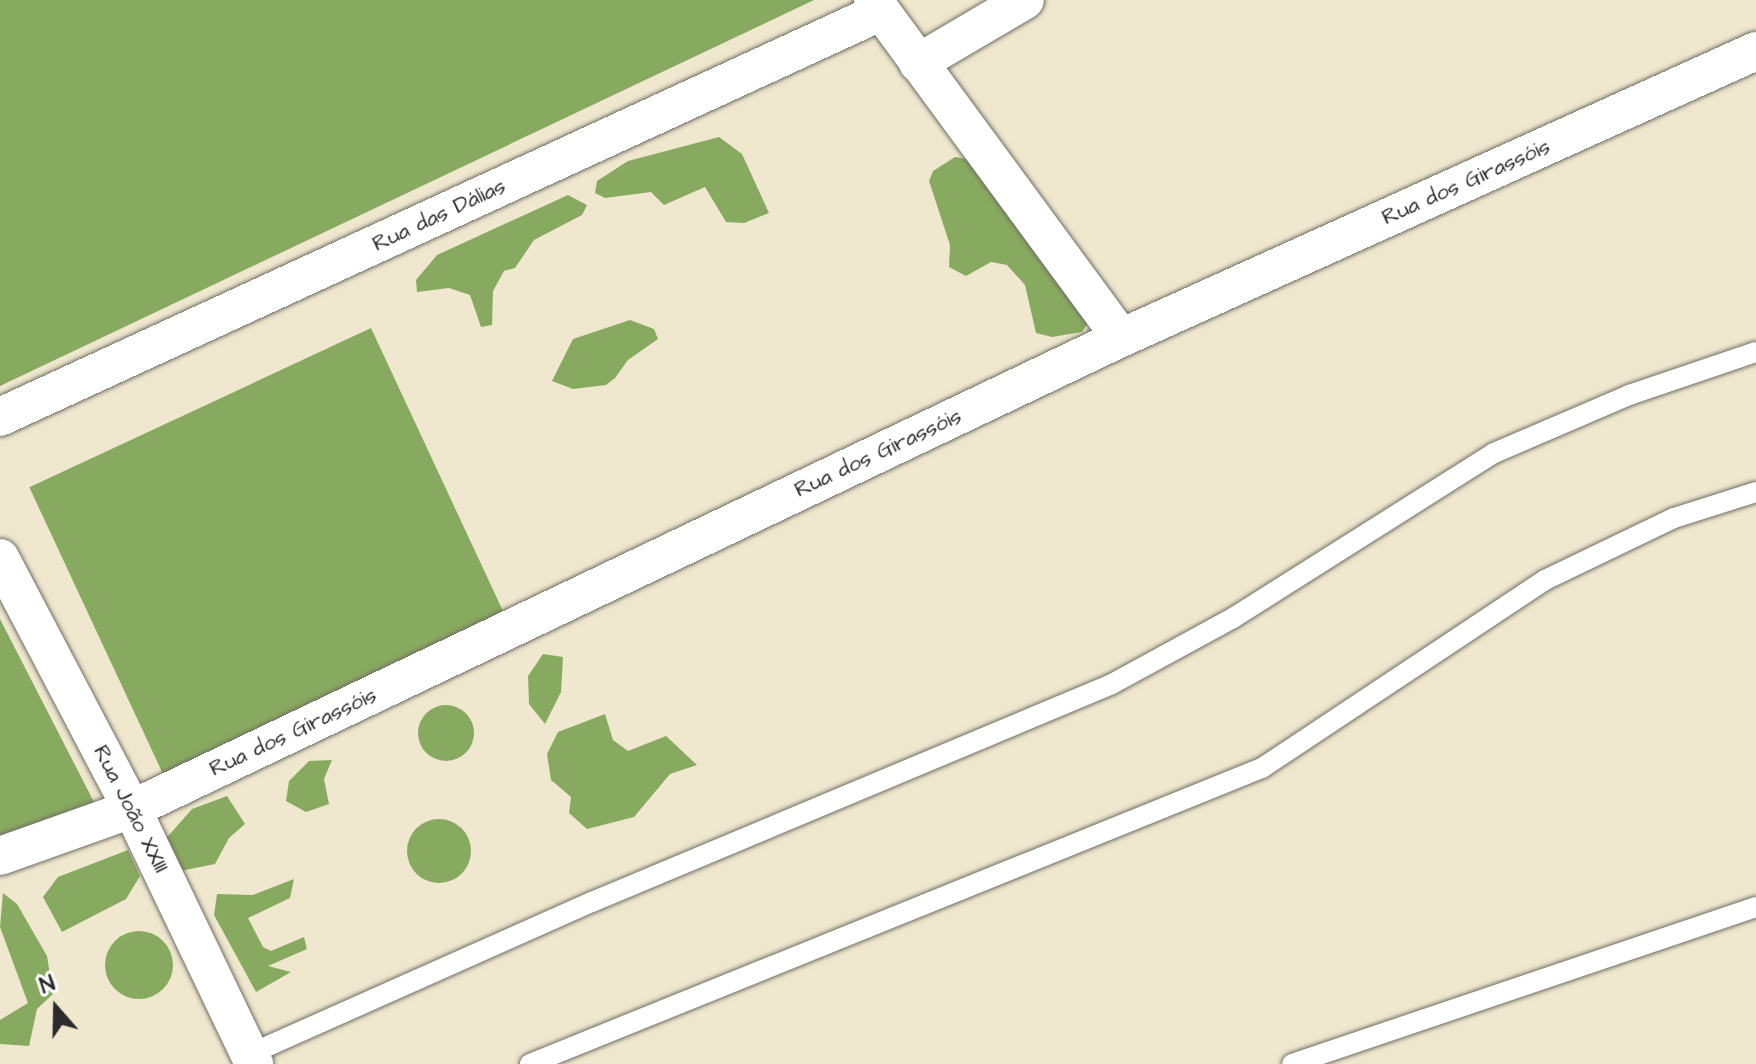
<!DOCTYPE html>
<html>
<head>
<meta charset="utf-8">
<style>
  body { margin:0 }
  #map { position:relative; width:1756px; height:1064px; overflow:hidden; background:#efe8cf; font-family:"Architects Daughter",sans-serif }
  div>[style] { position:absolute }
  [style*='--x'] { left:calc(var(--x)*1px); top:calc(var(--y)*1px); width:calc(var(--w)*1px); rotate:calc(var(--a)*1deg) }
  .forest>* { inset:0; background:#88aa60; transform-origin:0 0 }
  .round { border-radius:50% }
  .roads { filter:drop-shadow(0 0 2px #706d64) drop-shadow(0 0 2px #706d64) }
  .lane>* { height:20px; margin:-10px; padding:0 10px; transform-origin:10px; border-radius:10px; background:#fff }
  .street>* { height:38px; margin:-19px; padding:0 19px; transform-origin:19px; border-radius:19px; background:#fff }
  span { translate:-50% -50%; white-space:nowrap; text-align:center; line-height:1.15; -webkit-text-stroke:8px #fff; paint-order:stroke }
  .street-label { font-size:22px; color:#2b2b2b }
  .north { position:absolute; left:16px; top:968px; width:80px; height:80px; -webkit-text-stroke:6px #fff; paint-order:stroke; rotate:340deg; font-size:22px; font-weight:700; line-height:32px; text-align:center; color:#2b2b2b }
  .north::after { content:''; display:block; margin:auto; width:28px; height:36px; background:#2b2b2b; clip-path:polygon(50% 0,100% 100%,50% 72%,0 100%) }
</style>
</head>
<body>
<div id="map">
  <div class="forest">
    <div style="clip-path:polygon(0 0,814px 0,0 386px)"></div>
    <div style="clip-path:polygon(719px 137px,742px 154px,769px 213px,744px 223px,726px 222px,705px 187px,664px 205px,651px 192px,605px 198px,595px 193px,597px 181px,628px 161px)"></div>
    <div style="clip-path:polygon(955px 157px,967px 159px,1091px 318px,1082px 332px,1052px 337px,1036px 333px,1025px 285px,1007px 265px,991px 262px,966px 276px,949px 267px,950px 245px,929px 181px,933px 171px)"></div>
    <div style="clip-path:polygon(568px 195px,587px 205px,582px 215px,534px 240px,515px 268px,504px 271px,493px 291px,492px 325px,481px 327px,470px 295px,449px 288px,417px 292px,416px 280px,437px 255px)"></div>
    <div style="clip-path:polygon(630px 320px,654px 329px,658px 339px,628px 360px,615px 378px,606px 385px,573px 389px,552px 381px,573px 339px)"></div>
    <div style="left:371px;top:328px;width:322px;height:377px;rotate:65deg"></div>
    <div style="clip-path:polygon(0 619px,95px 804px,0 840px)"></div>
    <div style="clip-path:polygon(543px 654px,563px 657px,561px 692px,545px 724px,529px 704px,528px 676px)"></div>
    <div class="round" style="left:418px;top:705px;width:56px;height:56px"></div>
    <div style="clip-path:polygon(605px 714px,613px 740px,628px 751px,666px 736px,697px 765px,670px 774px,634px 817px,587px 829px,569px 813px,571px 797px,551px 780px,547px 754px,558px 732px)"></div>
    <div style="clip-path:polygon(332px 760px,324px 779px,329px 804px,306px 812px,286px 801px,289px 781px,309px 761px)"></div>
    <div style="clip-path:polygon(227px 796px,245px 824px,229px 838px,215px 864px,175px 872px,162px 843px,192px 809px)"></div>
    <div class="round" style="left:407px;top:819px;width:64px;height:64px"></div>
    <div style="clip-path:polygon(128px 850px,140px 876px,126px 899px,62px 932px,43px 897px,58px 877px)"></div>
    <div style="clip-path:polygon(294px 879px,290px 898px,248px 918px,263px 947px,271px 951px,304px 937px,307px 949px,268px 966px,291px 972px,256px 992px,214px 915px,217px 894px,253px 895px)"></div>
    <div style="clip-path:polygon(3px 893px,17px 904px,47px 956px,53px 994px,37px 1009px,29px 1046px,0 1044px,0 1020px,28px 1003px,0 927px)"></div>
    <div class="round" style="left:105px;top:931px;width:68px;height:68px"></div>
  </div>
  <div class="roads">
    <div class="lane">
      <div style="--x:250;--y:1054;--w:374;--a:-24"></div>
      <div style="--x:592;--y:902;--w:564;--a:-22.74"></div>
      <div style="--x:1112;--y:684;--w:138;--a:-28.6"></div>
      <div style="--x:1233;--y:618;--w:309;--a:-32.3"></div>
      <div style="--x:1494;--y:453;--w:147;--a:-23.2"></div>
      <div style="--x:1629;--y:395;--w:134;--a:-18.7"></div>
      <div style="--x:530;--y:1064;--w:790;--a:-22.02"></div>
      <div style="--x:1262;--y:768;--w:340;--a:-33.6"></div>
      <div style="--x:1545;--y:580;--w:143;--a:-25.7"></div>
      <div style="--x:1674;--y:518;--w:86;--a:-17.6"></div>
      <div style="--x:1292;--y:1064;--w:490;--a:-18.7"></div>
    </div>
    <div class="street">
      <div style="--x:873;--y:0;--w:419;--a:53.7"></div>
      <div style="--x:918;--y:63;--w:124;--a:-30.5"></div>
      <div style="--x:0;--y:417;--w:966;--a:-24.71"></div>
      <div style="--x:0;--y:558;--w:284;--a:62.3"></div>
      <div style="--x:132;--y:809;--w:283;--a:64.4"></div>
      <div style="--x:0;--y:856;--w:140;--a:-19.6"></div>
      <div style="--x:132;--y:809;--w:1095;--a:-25.47"></div>
      <div style="--x:1121;--y:338;--w:697;--a:-24.32"></div>
    </div>
  </div>
  <div class="street-label">
    <span style="left:1466px;top:182px;rotate:-24deg">Rua dos Girassóis</span>
    <span style="left:439px;top:215px;rotate:-25deg">Rua das Dálias</span>
    <span style="left:878px;top:453px;rotate:-25deg">Rua dos Girassóis</span>
    <span style="left:293px;top:732px;rotate:-25deg">Rua dos Girassóis</span>
    <span style="left:131px;top:809px;rotate:63deg">Rua João XXIII</span>
  </div>
  <div class="north">N</div>
</div>
</body>
</html>
